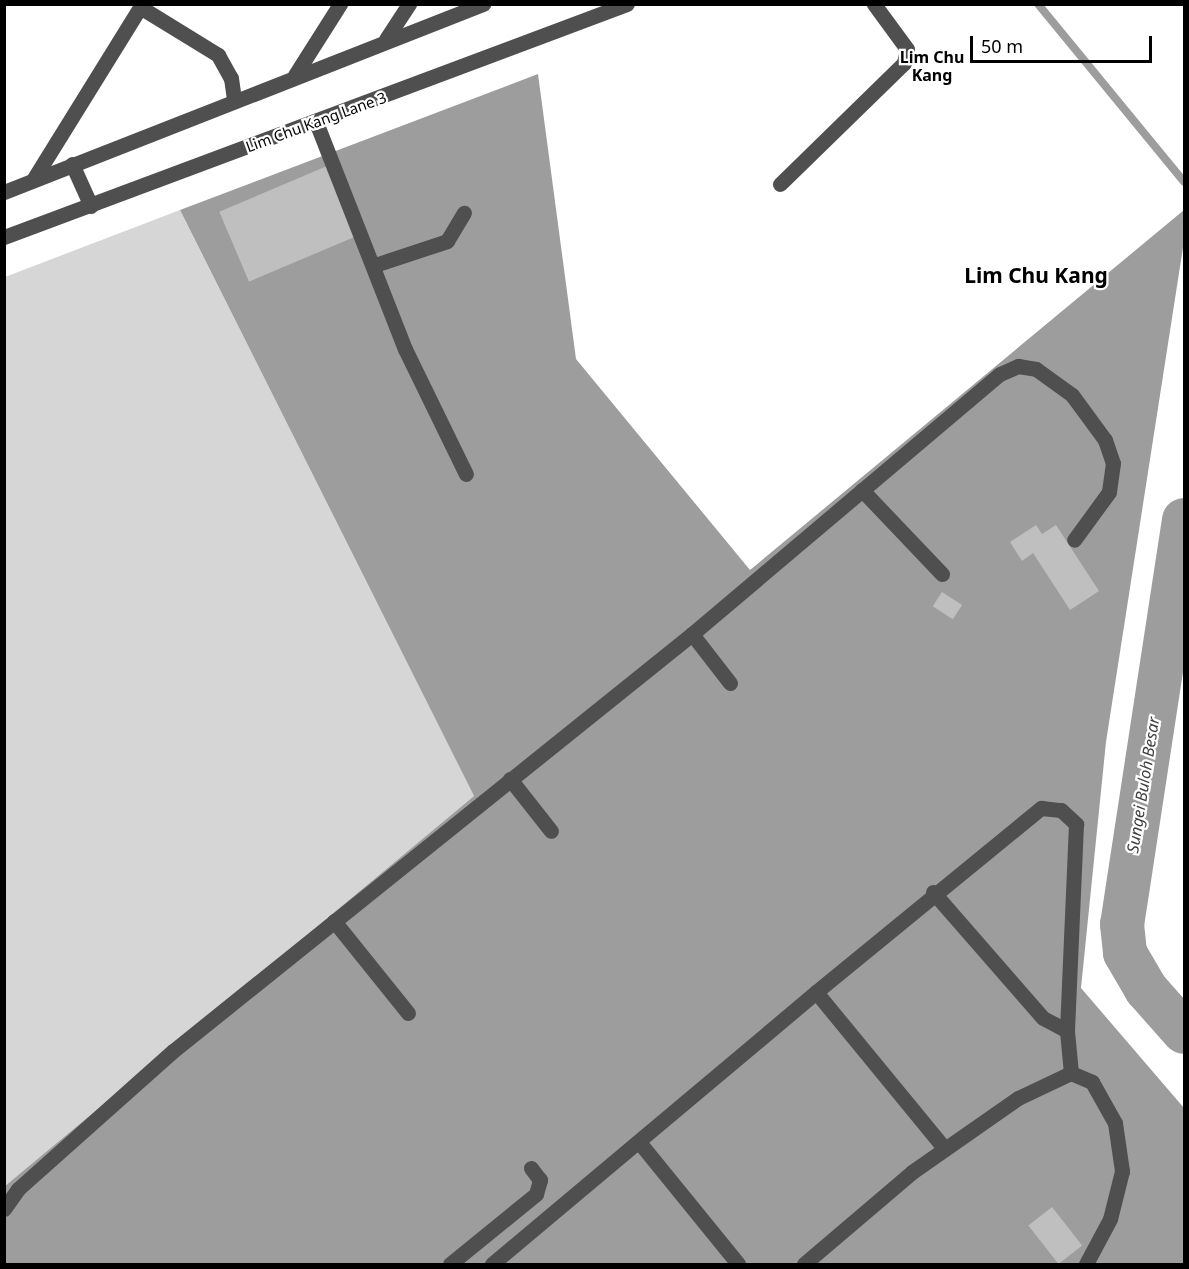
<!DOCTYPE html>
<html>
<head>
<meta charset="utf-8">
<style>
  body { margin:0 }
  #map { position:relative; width:1189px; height:1269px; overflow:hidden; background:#fff; font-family:"Noto Sans",sans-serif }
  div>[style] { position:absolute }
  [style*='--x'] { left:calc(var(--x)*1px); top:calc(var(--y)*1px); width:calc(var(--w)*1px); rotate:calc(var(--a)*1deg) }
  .green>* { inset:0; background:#d6d6d6 }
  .water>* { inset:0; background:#9d9d9d }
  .stream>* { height:8px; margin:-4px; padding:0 4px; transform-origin:4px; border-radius:4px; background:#9d9d9d }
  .river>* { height:44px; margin:-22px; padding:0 22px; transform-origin:22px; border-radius:22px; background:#9d9d9d }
  .building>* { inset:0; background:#bfbfbf; transform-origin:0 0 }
  .minor>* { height:15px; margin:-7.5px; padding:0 7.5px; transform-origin:7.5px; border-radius:7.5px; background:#4f4f4f }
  span { translate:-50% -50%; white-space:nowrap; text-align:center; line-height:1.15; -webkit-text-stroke:4.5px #fff; paint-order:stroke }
  .street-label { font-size:15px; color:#000 }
  .neighbourhood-label { font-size:16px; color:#000; font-weight:700 }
  .water-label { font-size:16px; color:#3e3e3e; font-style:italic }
  .district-label { font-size:21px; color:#000; font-weight:700 }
  .frame { position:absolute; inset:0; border:6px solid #000; pointer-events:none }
  .scale { position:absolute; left:970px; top:36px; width:182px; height:27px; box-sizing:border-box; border:3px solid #000; border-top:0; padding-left:8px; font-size:18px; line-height:21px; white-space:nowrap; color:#000; -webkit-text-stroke:4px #fff; paint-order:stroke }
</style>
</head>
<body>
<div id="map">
  <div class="green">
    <div style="clip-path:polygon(180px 210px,474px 796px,5px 1186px,5px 277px)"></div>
  </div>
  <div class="water">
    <div style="clip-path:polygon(538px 74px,576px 359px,750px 570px,1184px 210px,1184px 241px,1106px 742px,1081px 988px,1184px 1108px,1184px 1264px,5px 1264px,5px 1186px,474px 796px,180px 210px)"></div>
  </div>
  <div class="stream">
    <div style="--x:1038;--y:4;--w:230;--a:50.6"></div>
  </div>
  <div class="river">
    <div style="--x:1184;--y:520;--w:409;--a:98.7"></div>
    <div style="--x:1122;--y:924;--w:29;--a:84"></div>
    <div style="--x:1125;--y:953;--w:42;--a:59.7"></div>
    <div style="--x:1146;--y:989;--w:57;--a:48.5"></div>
  </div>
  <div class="building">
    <div style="left:327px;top:166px;width:76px;height:117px;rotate:67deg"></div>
    <div style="clip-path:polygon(1036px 525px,1042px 534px,1056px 525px,1099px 591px,1070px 610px,1033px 553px,1022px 561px,1010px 542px)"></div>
    <div style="left:942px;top:592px;width:24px;height:17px;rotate:33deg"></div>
    <div style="left:1052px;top:1207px;width:49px;height:30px;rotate:52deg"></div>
  </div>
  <div class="minor">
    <div style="--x:140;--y:7;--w:92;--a:31.6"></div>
    <div style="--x:218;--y:55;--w:26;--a:61"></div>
    <div style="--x:231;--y:78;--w:21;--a:82"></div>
    <div style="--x:386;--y:39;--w:42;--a:-56.7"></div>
    <div style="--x:295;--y:75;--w:84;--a:-57.6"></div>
    <div style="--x:316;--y:122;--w:244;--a:68.6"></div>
    <div style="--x:405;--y:349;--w:139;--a:64"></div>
    <div style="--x:72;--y:164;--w:46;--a:65.7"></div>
    <div style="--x:33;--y:180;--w:207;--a:-58.2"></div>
    <div style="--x:780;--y:184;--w:173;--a:-44.3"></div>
    <div style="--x:904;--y:63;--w:14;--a:-78"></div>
    <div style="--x:907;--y:49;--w:56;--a:-126.3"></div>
    <div style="--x:4;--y:192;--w:515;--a:-21.43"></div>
    <div style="--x:4;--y:237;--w:665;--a:-20.51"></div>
    <div style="--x:375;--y:265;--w:76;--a:-18.4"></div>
    <div style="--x:447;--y:241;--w:33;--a:-59"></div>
    <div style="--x:862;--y:490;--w:116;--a:46.4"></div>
    <div style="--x:692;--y:634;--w:62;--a:52.2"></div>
    <div style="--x:510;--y:779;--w:66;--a:51.7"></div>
    <div style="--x:933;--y:892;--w:167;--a:48.9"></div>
    <div style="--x:1043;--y:1018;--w:27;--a:28"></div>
    <div style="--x:334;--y:921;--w:118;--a:51.2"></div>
    <div style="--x:816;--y:992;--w:291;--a:-39.3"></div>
    <div style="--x:1041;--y:808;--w:20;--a:6"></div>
    <div style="--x:1061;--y:810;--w:21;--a:43"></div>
    <div style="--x:1076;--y:824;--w:207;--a:92.5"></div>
    <div style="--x:1067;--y:1031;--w:42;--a:84.6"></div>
    <div style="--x:639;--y:1142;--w:157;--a:50.9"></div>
    <div style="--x:4;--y:1209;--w:24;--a:-55"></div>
    <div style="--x:18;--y:1189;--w:208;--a:-41.7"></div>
    <div style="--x:173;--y:1051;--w:666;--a:-38.78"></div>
    <div style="--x:692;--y:634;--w:403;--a:-40.2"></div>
    <div style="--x:1000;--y:374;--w:20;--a:-24"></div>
    <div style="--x:1018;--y:366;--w:18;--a:9"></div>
    <div style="--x:1036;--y:369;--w:44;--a:35.8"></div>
    <div style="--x:1072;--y:395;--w:56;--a:53.7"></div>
    <div style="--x:1105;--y:440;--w:24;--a:71"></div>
    <div style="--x:1113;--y:463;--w:29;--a:98"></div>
    <div style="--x:1109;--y:492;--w:59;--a:126.1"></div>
    <div style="--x:450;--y:1264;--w:111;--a:-39.1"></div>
    <div style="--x:536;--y:1194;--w:15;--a:-74"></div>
    <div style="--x:540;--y:1180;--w:15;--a:-127"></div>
    <div style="--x:492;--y:1264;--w:423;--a:-40"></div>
    <div style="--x:816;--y:992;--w:203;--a:50.6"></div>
    <div style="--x:804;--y:1264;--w:142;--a:-40.4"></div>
    <div style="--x:912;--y:1172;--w:129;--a:-34.9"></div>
    <div style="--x:1018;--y:1098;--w:59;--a:-25.3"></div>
    <div style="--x:1071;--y:1073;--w:23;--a:23"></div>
    <div style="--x:1092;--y:1082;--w:47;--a:60.7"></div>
    <div style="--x:1115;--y:1123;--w:49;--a:81.7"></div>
    <div style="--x:1122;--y:1171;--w:49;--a:104"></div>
    <div style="--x:1110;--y:1219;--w:51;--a:118.1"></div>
  </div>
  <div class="street-label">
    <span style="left:316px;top:122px;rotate:-20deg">Lim Chu Kang Lane 3</span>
  </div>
  <div class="neighbourhood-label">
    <span style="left:932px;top:66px">Lim Chu<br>Kang</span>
  </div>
  <div class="water-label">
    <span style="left:1143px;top:785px;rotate:-81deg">Sungei Buloh Besar</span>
  </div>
  <div class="district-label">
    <span style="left:1036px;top:275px">Lim Chu Kang</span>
  </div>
  <div class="frame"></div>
  <div class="scale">50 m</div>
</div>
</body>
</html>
